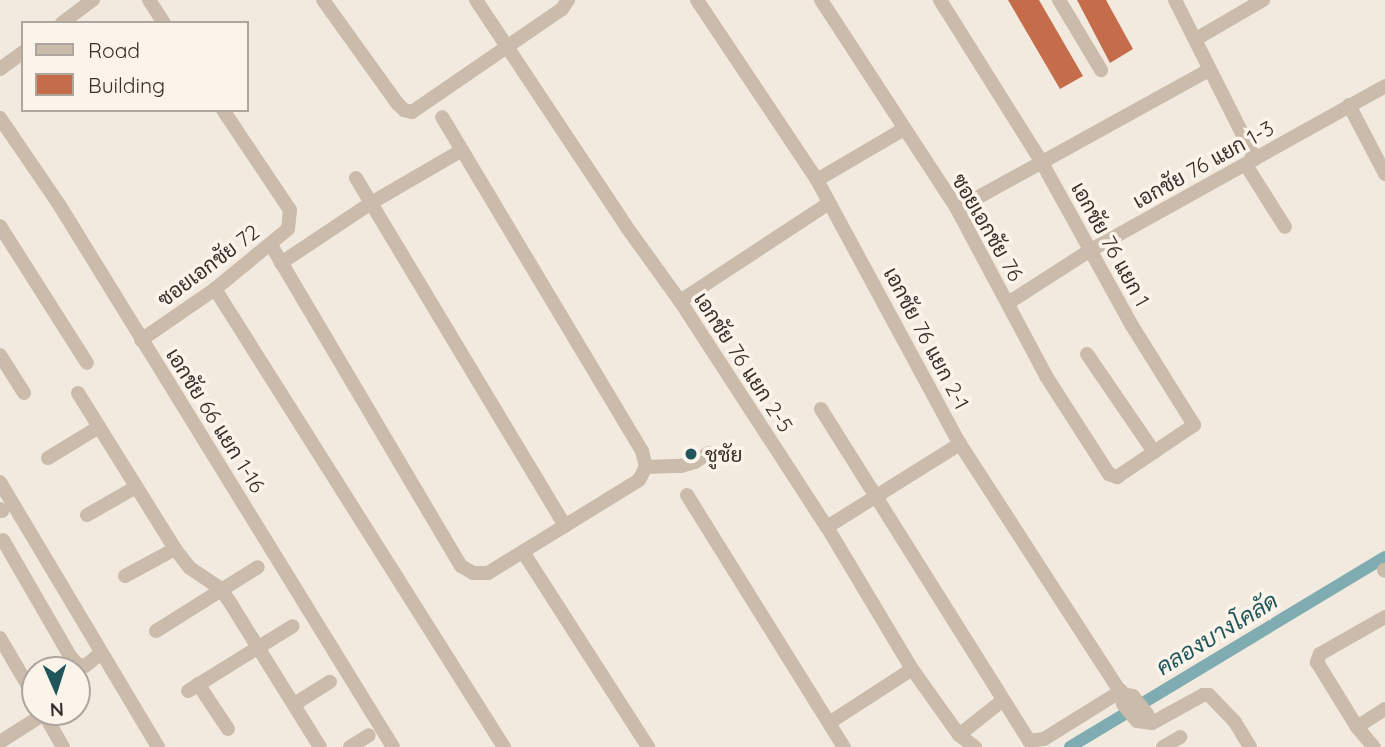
<!DOCTYPE html>
<html>
<head>
<meta charset="utf-8">
<style>
  body { margin:0 }
  #map { position:relative; width:1385px; height:747px; overflow:hidden; background:#f3eadf; font-family:Quicksand,Sarabun,sans-serif }
  div>[style] { position:absolute }
  [style*='--x'] { left:calc(var(--x)*1px); top:calc(var(--y)*1px); width:calc(var(--w)*1px); rotate:calc(var(--a)*1deg) }
  .canal>* { height:12px; margin:-6px; padding:0 6px; transform-origin:6px; border-radius:6px; background:#7eacb0 }
  .building>* { inset:0; background:#c56c4a }
  .street>* { height:14px; margin:-7px; padding:0 7px; transform-origin:7px; border-radius:7px; background:#cbbbaa }
  .dots>* { width:19px; height:19px; translate:-50% -50%; box-sizing:border-box; border:4px solid #faf4eb; border-radius:50% }
  span { translate:-50% -50%; white-space:nowrap; text-align:center; line-height:1.15; -webkit-text-stroke:7px #faf4eb; paint-order:stroke }
  .street-label { font-size:21px; color:#392f2a }
  .poi-label { font-size:21px; color:#392f2a }
  .left { translate:0 -50%; text-align:left }
  .water-label { font-size:23px; color:#1f555b; font-style:italic }
  .legend { position:absolute; left:21px; top:21px; width:228px; height:91px; box-sizing:border-box; background:#faf4eb; border:2px solid #ada59e; margin:0; padding:9px 12px; list-style:none; font-size:21px; color:#392f2a }
  .legend li { display:flex; align-items:center; gap:14px; height:35px }
  .legend b { width:35px; border:2px solid #ada59e }
  .north { position:absolute; left:21px; top:656px; width:70px; height:70px; box-sizing:border-box; background:#faf4eb; border:2px solid #ada59e; border-radius:50%; rotate:177deg; font-size:19px; font-weight:700; line-height:28px; text-align:center; color:#392f2a }
  .north::after { content:''; display:block; margin:auto; width:24px; height:32px; background:#1f555b; clip-path:polygon(50% 0,100% 100%,50% 72%,0 100%) }
</style>
</head>
<body>
<div id="map">
  <div class="canal">
    <div style="--x:1070;--y:747;--w:368;--a:-31.1"></div>
  </div>
  <div class="building">
    <div style="clip-path:polygon(1008px 0,1039px 0,1083px 76px,1060px 89px)"></div>
    <div style="clip-path:polygon(1077px 0,1106px 0,1133px 49px,1110px 63px)"></div>
  </div>
  <div class="street">
    <div style="--x:149;--y:0;--w:27;--a:57"></div>
    <div style="--x:323;--y:0;--w:127;--a:54.3"></div>
    <div style="--x:397;--y:103;--w:10;--a:45"></div>
    <div style="--x:404;--y:110;--w:8;--a:14"></div>
    <div style="--x:412;--y:112;--w:182;--a:-34.5"></div>
    <div style="--x:562;--y:9;--w:11;--a:-56"></div>
    <div style="--x:476;--y:0;--w:275;--a:56.4"></div>
    <div style="--x:628;--y:229;--w:89;--a:54.2"></div>
    <div style="--x:680;--y:301;--w:270;--a:57"></div>
    <div style="--x:827;--y:527;--w:165;--a:59.1"></div>
    <div style="--x:912;--y:669;--w:81;--a:54.5"></div>
    <div style="--x:959;--y:735;--w:20;--a:37"></div>
    <div style="--x:697;--y:0;--w:216;--a:56.3"></div>
    <div style="--x:817;--y:180;--w:300;--a:61.6"></div>
    <div style="--x:960;--y:444;--w:298;--a:57.1"></div>
    <div style="--x:1122;--y:694;--w:10;--a:84"></div>
    <div style="--x:1123;--y:704;--w:22;--a:51"></div>
    <div style="--x:1137;--y:721;--w:15;--a:8"></div>
    <div style="--x:1152;--y:723;--w:58;--a:-28.8"></div>
    <div style="--x:1203;--y:695;--w:6;--a:0"></div>
    <div style="--x:1209;--y:695;--w:37;--a:46"></div>
    <div style="--x:1235;--y:722;--w:29;--a:59"></div>
    <div style="--x:821;--y:0;--w:249;--a:56.9"></div>
    <div style="--x:957;--y:209;--w:189;--a:61.9"></div>
    <div style="--x:1046;--y:376;--w:117;--a:57.3"></div>
    <div style="--x:1109;--y:474;--w:9;--a:21"></div>
    <div style="--x:1117;--y:477;--w:93;--a:-34"></div>
    <div style="--x:1194;--y:425;--w:119;--a:-122"></div>
    <div style="--x:1131;--y:324;--w:186;--a:-118.9"></div>
    <div style="--x:1041;--y:161;--w:190;--a:-122.1"></div>
    <div style="--x:1059;--y:0;--w:82;--a:59"></div>
    <div style="--x:1175;--y:0;--w:178;--a:63.3"></div>
    <div style="--x:62;--y:23;--w:39;--a:-37"></div>
    <div style="--x:1196;--y:39;--w:78;--a:-30.2"></div>
    <div style="--x:0;--y:69;--w:29;--a:-36"></div>
    <div style="--x:1349;--y:105;--w:78;--a:62.4"></div>
    <div style="--x:0;--y:118;--w:107;--a:55.7"></div>
    <div style="--x:60;--y:206;--w:635;--a:58.39"></div>
    <div style="--x:1246;--y:165;--w:73;--a:57.8"></div>
    <div style="--x:356;--y:178;--w:406;--a:59"></div>
    <div style="--x:817;--y:180;--w:101;--a:-30.4"></div>
    <div style="--x:957;--y:209;--w:288;--a:-28.9"></div>
    <div style="--x:0;--y:226;--w:162;--a:57.6"></div>
    <div style="--x:271;--y:245;--w:373;--a:59.4"></div>
    <div style="--x:461;--y:566;--w:14;--a:30"></div>
    <div style="--x:473;--y:573;--w:15;--a:0"></div>
    <div style="--x:488;--y:573;--w:177;--a:-31.6"></div>
    <div style="--x:639;--y:480;--w:15;--a:-62"></div>
    <div style="--x:646;--y:467;--w:16;--a:-104"></div>
    <div style="--x:642;--y:451;--w:389;--a:-120.9"></div>
    <div style="--x:281;--y:263;--w:108;--a:-33.7"></div>
    <div style="--x:371;--y:203;--w:105;--a:-30.2"></div>
    <div style="--x:215;--y:289;--w:542;--a:57.75"></div>
    <div style="--x:680;--y:301;--w:178;--a:-33.3"></div>
    <div style="--x:1008;--y:303;--w:96;--a:-32.7"></div>
    <div style="--x:1089;--y:251;--w:339;--a:-29.1"></div>
    <div style="--x:141;--y:340;--w:90;--a:-34.6"></div>
    <div style="--x:215;--y:289;--w:94;--a:-39.4"></div>
    <div style="--x:288;--y:229;--w:19;--a:-84"></div>
    <div style="--x:290;--y:210;--w:120;--a:-123.8"></div>
    <div style="--x:1087;--y:354;--w:119;--a:55.6"></div>
    <div style="--x:0;--y:355;--w:45;--a:57.7"></div>
    <div style="--x:78;--y:393;--w:184;--a:58.1"></div>
    <div style="--x:175;--y:549;--w:24;--a:52"></div>
    <div style="--x:190;--y:568;--w:36;--a:34"></div>
    <div style="--x:220;--y:588;--w:19;--a:55"></div>
    <div style="--x:231;--y:604;--w:168;--a:58.1"></div>
    <div style="--x:821;--y:409;--w:392;--a:57.9"></div>
    <div style="--x:1029;--y:741;--w:15;--a:-8"></div>
    <div style="--x:1044;--y:739;--w:91;--a:-31.9"></div>
    <div style="--x:48;--y:458;--w:60;--a:-31.3"></div>
    <div style="--x:646;--y:467;--w:35;--a:-2"></div>
    <div style="--x:681;--y:466;--w:15;--a:-16"></div>
    <div style="--x:695;--y:462;--w:17;--a:-33"></div>
    <div style="--x:0;--y:482;--w:309;--a:59.2"></div>
    <div style="--x:687;--y:495;--w:297;--a:58.1"></div>
    <div style="--x:0;--y:509;--w:3;--a:45"></div>
    <div style="--x:87;--y:515;--w:56;--a:-29.7"></div>
    <div style="--x:827;--y:527;--w:157;--a:-32"></div>
    <div style="--x:3;--y:540;--w:134;--a:60"></div>
    <div style="--x:70;--y:656;--w:12;--a:48"></div>
    <div style="--x:78;--y:665;--w:7;--a:8"></div>
    <div style="--x:85;--y:666;--w:19;--a:-39"></div>
    <div style="--x:523;--y:552;--w:232;--a:57.3"></div>
    <div style="--x:1384;--y:570;--w:1;--a:45"></div>
    <div style="--x:125;--y:576;--w:57;--a:-28.4"></div>
    <div style="--x:1385;--y:617;--w:75;--a:150.4"></div>
    <div style="--x:1320;--y:654;--w:9;--a:111"></div>
    <div style="--x:1317;--y:662;--w:76;--a:58.4"></div>
    <div style="--x:1357;--y:727;--w:33;--a:-33"></div>
    <div style="--x:156;--y:631;--w:120;--a:-32.1"></div>
    <div style="--x:0;--y:638;--w:69;--a:59.7"></div>
    <div style="--x:198;--y:684;--w:54;--a:56.3"></div>
    <div style="--x:188;--y:691;--w:123;--a:-31.8"></div>
    <div style="--x:1122;--y:694;--w:11;--a:10"></div>
    <div style="--x:1133;--y:696;--w:23;--a:52"></div>
    <div style="--x:1147;--y:714;--w:8;--a:90"></div>
    <div style="--x:296;--y:703;--w:40;--a:-32"></div>
    <div style="--x:43;--y:712;--w:40;--a:60.3"></div>
    <div style="--x:829;--y:723;--w:99;--a:-33"></div>
    <div style="--x:1357;--y:727;--w:26;--a:50"></div>
    <div style="--x:959;--y:735;--w:56;--a:-38.5"></div>
    <div style="--x:0;--y:742;--w:52;--a:-32.5"></div>
    <div style="--x:350;--y:747;--w:22;--a:-32"></div>
    <div style="--x:1163;--y:747;--w:20;--a:-30"></div>
  </div>
  <div class="dots">
    <div style="left:691px;top:454px;background:#1f555b"></div>
  </div>
  <div class="street-label">
    <span style="left:1203px;top:164px;rotate:-29deg">เอกชัย 76 แยก 1-3</span>
    <span style="left:988px;top:227px;rotate:60deg">ซอยเอกชัย 76</span>
    <span style="left:1111px;top:244px;rotate:61deg">เอกชัย 76 แยก 1</span>
    <span style="left:208px;top:265px;rotate:-37deg">ซอยเอกชัย 72</span>
    <span style="left:927px;top:338px;rotate:62deg">เอกชัย 76 แยก 2-1</span>
    <span style="left:744px;top:362px;rotate:57deg">เอกชัย 76 แยก 2-5</span>
    <span style="left:216px;top:420px;rotate:58deg">เอกชัย 66 แยก 1-16</span>
  </div>
  <div class="poi-label">
    <span class="left" style="left:705px;top:454px">ชูชัย</span>
  </div>
  <div class="water-label">
    <span style="left:1217px;top:634px;rotate:-31deg">คลองบางโคลัด</span>
  </div>
  <ul class="legend">
  <li><b style="height:9px;background:#cbbbaa"></b>Road</li>
  <li><b style="height:19px;background:#c56c4a"></b>Building</li>
  </ul>
  <div class="north">N</div>
</div>
</body>
</html>
